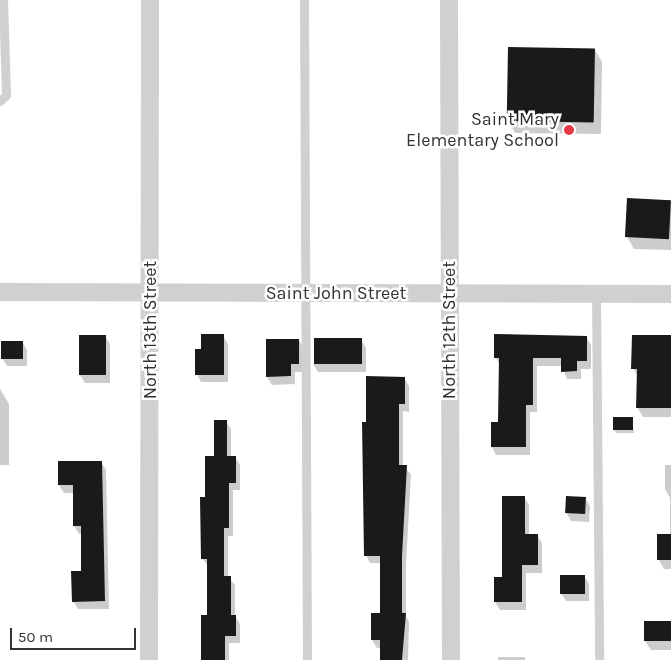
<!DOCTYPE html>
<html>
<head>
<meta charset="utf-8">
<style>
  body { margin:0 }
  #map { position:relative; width:671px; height:660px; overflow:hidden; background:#fff; font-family:Karla,sans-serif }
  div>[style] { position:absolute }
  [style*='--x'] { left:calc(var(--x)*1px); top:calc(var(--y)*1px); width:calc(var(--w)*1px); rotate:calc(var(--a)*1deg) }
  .shadow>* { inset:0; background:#0003; transform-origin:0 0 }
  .building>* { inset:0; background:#1a1a1a; transform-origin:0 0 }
  .lane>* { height:9px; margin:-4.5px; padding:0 4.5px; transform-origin:4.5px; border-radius:4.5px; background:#d0d0d0 }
  .street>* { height:18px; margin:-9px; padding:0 9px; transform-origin:9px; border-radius:9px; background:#d0d0d0 }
  .dots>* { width:14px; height:14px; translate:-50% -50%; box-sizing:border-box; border:2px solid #fff; border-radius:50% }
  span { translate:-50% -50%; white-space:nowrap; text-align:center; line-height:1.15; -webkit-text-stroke:5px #fff; paint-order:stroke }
  .poi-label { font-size:18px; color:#333 }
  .right { translate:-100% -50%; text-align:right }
  .street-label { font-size:18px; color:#333 }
  .scale { position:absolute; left:10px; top:628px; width:126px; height:22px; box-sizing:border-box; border:2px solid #333; border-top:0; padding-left:6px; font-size:15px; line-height:18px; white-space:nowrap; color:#333; -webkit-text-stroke:4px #fff; paint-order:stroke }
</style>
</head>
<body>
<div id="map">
  <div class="shadow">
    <div style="clip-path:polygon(595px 50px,602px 62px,601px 134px,515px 133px,508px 121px)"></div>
    <div style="clip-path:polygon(671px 201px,671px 250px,634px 249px,627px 237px)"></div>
    <div style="clip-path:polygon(105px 336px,110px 344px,110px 383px,85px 383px,80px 375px)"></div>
    <div style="clip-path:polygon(223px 336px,228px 344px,228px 382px,201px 382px,197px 374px,202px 350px)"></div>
    <div style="clip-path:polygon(586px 337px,591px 345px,591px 369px,581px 369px,581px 379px,567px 379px,562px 366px,537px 366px,537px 412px,530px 412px,530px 455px,496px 455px,492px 447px,499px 423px,500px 365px,496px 358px)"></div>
    <div style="clip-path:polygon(671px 337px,671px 417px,643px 417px,637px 407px,638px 377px,633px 368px)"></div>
    <div style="clip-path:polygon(361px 339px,366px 348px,366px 372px,318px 372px,313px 364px)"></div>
    <div style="clip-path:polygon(299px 340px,303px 348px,303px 372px,295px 372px,295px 384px,272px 385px,267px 377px)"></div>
    <div style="clip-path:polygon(22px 342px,27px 350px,27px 366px,7px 366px,2px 358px)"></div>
    <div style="clip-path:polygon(404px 378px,409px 386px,409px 412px,403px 411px,403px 466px,411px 474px,406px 565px,406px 616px,409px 622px,408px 660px,382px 660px,382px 648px,377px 648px,372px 640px,381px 614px,381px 563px,370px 563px,366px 555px,367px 423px)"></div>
    <div style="clip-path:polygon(0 389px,9px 404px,9px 465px,0 465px)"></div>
    <div style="clip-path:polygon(632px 418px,634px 433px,616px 433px,614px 430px)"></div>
    <div style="clip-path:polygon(226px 422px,231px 429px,231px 457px,235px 457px,240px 465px,240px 490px,233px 490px,233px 536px,228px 536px,228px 577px,235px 585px,235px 616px,240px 624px,240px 643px,229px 643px,229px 660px,202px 660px,208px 616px,208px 566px,202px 558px,206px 499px)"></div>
    <div style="clip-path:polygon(101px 462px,106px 470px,109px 609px,78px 609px,73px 601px,83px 572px,83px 534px,79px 534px,74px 526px,74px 493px,64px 493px,59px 485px)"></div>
    <div style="clip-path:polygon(665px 465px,671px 465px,671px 569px,664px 569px,659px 560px,670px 535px,670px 498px,665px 489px)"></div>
    <div style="clip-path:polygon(524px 497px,529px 505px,529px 535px,537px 535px,542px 543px,542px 573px,526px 573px,526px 610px,500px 610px,495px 602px)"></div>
    <div style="clip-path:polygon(585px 498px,590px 506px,589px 522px,571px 521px,566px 512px)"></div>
    <div style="clip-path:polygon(584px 576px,589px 584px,589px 601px,566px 601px,561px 593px)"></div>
    <div style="clip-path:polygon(671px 622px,671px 650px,651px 650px,645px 641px)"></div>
    <div style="left:498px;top:657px;width:27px;height:3px"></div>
  </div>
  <div class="building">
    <div style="left:508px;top:47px;width:87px;height:74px;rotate:1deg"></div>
    <div style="left:627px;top:198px;width:44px;height:39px;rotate:3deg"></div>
    <div style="clip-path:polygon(201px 334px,224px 334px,224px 375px,195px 375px,195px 349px,201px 349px)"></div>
    <div style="clip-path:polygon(494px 334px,587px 336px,587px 361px,577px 361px,577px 371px,561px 372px,561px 358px,533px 358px,533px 405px,526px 405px,526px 447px,491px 447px,491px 422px,498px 422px,499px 358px,494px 358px)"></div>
    <div style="left:79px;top:335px;width:27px;height:40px"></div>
    <div style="clip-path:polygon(632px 335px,671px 335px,671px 408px,636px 408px,637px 369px,631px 369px)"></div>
    <div style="left:314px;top:338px;width:48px;height:26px"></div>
    <div style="clip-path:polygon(266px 339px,299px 339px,299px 364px,291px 364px,291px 376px,266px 377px)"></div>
    <div style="left:1px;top:341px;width:22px;height:18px"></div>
    <div style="clip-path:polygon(366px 376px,405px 377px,405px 404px,399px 404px,399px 465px,407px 465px,402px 556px,402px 613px,406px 613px,402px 660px,380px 660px,380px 640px,371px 640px,371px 613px,380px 613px,380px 556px,364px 556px,362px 422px,366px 422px)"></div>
    <div style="left:613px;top:417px;width:20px;height:13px"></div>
    <div style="clip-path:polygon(214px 420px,227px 420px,227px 456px,236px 456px,236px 483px,229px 483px,229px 528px,224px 528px,224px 576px,231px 576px,231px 615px,236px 615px,236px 636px,225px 636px,225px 660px,201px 660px,201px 615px,207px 615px,207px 559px,201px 559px,200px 497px,205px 497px,205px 456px,214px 456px)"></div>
    <div style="clip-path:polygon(58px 461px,102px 461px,105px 601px,72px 602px,71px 571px,81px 571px,81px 526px,73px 526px,73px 485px,58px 485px)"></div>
    <div style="clip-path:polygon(502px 496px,525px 496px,525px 534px,538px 534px,538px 565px,522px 565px,522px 602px,494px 602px,494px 577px,502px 577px)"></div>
    <div style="left:566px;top:496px;width:20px;height:17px;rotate:3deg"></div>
    <div style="left:657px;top:534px;width:14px;height:26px"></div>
    <div style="left:560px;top:575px;width:25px;height:19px"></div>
    <div style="left:644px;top:621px;width:27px;height:20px"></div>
  </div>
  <div class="lane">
    <div style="--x:304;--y:0;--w:660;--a:89.74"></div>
    <div style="--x:0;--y:101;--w:8;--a:-45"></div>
    <div style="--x:6;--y:95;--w:95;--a:-91.8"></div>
    <div style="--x:596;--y:294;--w:366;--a:89.5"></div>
  </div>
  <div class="street">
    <div style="--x:449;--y:0;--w:660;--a:89.83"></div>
    <div style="--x:0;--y:292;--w:671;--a:0.17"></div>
    <div style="--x:149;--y:660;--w:660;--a:-89.91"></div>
  </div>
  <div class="dots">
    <div style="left:569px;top:130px;background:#e63946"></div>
  </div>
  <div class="poi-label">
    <span class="right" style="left:559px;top:130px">Saint Mary<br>Elementary School</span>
  </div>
  <div class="street-label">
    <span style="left:336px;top:293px">Saint John Street</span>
    <span style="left:150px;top:330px;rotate:-90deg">North 13th Street</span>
    <span style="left:449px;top:330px;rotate:-90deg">North 12th Street</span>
  </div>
  <div class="scale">50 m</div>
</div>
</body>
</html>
